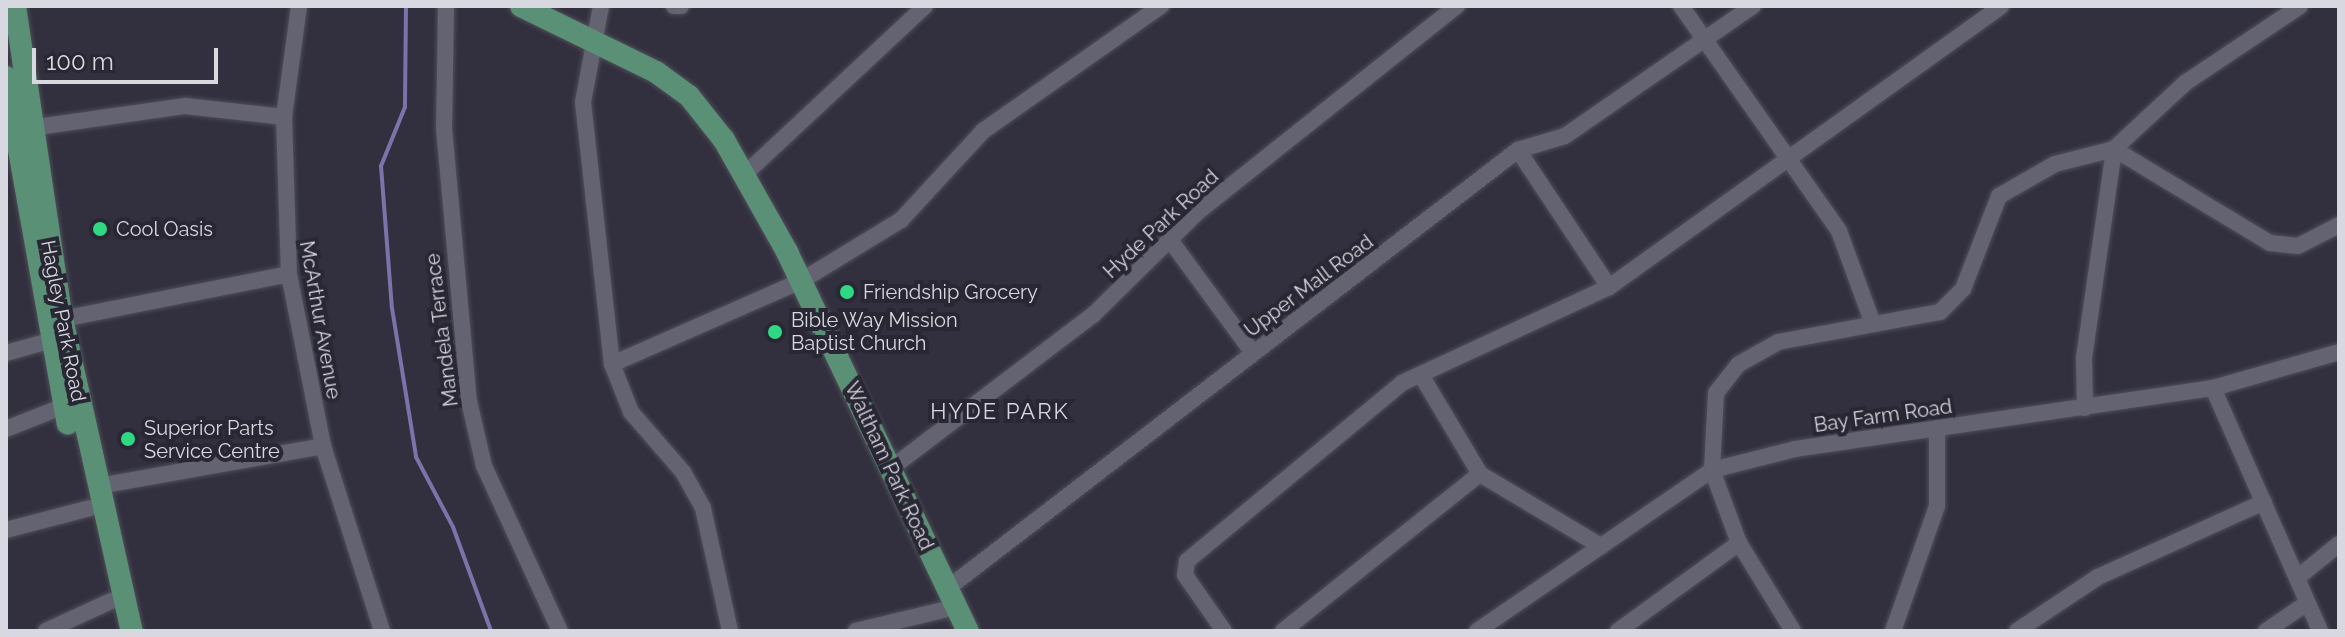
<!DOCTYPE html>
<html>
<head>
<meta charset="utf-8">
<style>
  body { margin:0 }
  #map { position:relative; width:2345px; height:637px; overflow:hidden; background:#32303e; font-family:Raleway,sans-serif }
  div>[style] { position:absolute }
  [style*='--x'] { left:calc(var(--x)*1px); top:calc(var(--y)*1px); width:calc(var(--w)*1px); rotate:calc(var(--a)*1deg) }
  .stream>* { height:4px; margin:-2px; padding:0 2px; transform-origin:2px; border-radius:2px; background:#7a74aa }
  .roads { filter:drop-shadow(0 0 2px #4f4e59) drop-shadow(0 0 2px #4f4e59) }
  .minor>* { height:16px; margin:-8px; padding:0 8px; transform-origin:8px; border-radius:8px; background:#646372 }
  .major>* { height:22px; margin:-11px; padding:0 11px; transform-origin:11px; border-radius:11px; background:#5a9176 }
  .dots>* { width:22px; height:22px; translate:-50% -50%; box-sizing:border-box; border:4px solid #282733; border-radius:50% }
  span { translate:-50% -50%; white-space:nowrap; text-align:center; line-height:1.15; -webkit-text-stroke:8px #282733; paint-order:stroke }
  .street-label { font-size:20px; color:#d8d8e1 }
  .poi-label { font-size:20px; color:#d8d8e1 }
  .left { translate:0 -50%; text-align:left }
  .neighbourhood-label { font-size:22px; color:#d6d5e6; letter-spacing:2px }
  .frame { position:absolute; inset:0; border:8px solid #d8d8e1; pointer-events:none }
  .scale { position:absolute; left:32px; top:48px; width:186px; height:36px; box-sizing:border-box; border:4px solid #d8d8e1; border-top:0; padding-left:10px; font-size:24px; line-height:28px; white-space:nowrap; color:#d8d8e1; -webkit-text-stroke:6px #282733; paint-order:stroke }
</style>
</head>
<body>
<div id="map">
  <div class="stream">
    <div style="--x:406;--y:6;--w:101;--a:90.6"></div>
    <div style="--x:405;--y:107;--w:64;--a:112.1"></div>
    <div style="--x:381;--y:166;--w:142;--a:85.6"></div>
    <div style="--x:392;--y:308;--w:151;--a:80.8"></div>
    <div style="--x:416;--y:457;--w:79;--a:62.1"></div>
    <div style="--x:453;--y:527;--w:111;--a:69.9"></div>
  </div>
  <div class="roads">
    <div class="minor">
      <div style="--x:299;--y:6;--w:112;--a:97.7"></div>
      <div style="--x:284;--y:117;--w:157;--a:88.2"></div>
      <div style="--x:289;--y:274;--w:175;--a:78.8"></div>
      <div style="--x:323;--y:446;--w:194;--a:72.3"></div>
      <div style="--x:446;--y:6;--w:122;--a:90.9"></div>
      <div style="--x:444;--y:128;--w:274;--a:84.8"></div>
      <div style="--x:469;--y:401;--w:67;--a:77"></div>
      <div style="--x:484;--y:466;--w:182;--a:65.3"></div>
      <div style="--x:601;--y:6;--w:98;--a:100.6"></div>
      <div style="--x:583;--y:102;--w:264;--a:83.7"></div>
      <div style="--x:612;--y:364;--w:52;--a:68.4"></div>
      <div style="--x:631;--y:412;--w:79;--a:49.1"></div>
      <div style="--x:683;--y:472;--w:41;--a:60.9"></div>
      <div style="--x:703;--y:508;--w:126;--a:77.6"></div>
      <div style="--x:674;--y:6;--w:7;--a:0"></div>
      <div style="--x:1681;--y:6;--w:275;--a:54.9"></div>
      <div style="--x:1839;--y:231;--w:99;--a:69.9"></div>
      <div style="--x:30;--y:128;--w:157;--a:-8.1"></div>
      <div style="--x:185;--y:106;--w:100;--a:6.3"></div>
      <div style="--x:1518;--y:150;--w:164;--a:56.4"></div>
      <div style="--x:745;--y:174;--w:246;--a:-43"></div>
      <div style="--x:1170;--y:240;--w:140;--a:53.7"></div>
      <div style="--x:62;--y:319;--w:231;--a:-11.2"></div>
      <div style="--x:6;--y:353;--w:45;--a:-15.6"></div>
      <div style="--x:612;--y:364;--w:206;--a:-23.7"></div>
      <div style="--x:801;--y:281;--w:117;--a:-31.4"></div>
      <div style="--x:901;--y:220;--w:121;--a:-47.3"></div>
      <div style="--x:983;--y:131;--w:218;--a:-35.1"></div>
      <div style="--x:1421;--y:375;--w:115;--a:59.2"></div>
      <div style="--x:1480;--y:474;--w:141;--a:30.8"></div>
      <div style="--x:2213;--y:388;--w:266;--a:66.2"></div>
      <div style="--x:2085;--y:408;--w:50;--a:-91.1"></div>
      <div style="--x:2084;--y:358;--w:211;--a:-81.8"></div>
      <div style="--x:2114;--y:149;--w:97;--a:-42.9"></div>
      <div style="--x:2185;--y:83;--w:138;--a:-33.8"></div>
      <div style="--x:6;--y:429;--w:62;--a:-21.6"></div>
      <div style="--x:890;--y:469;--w:255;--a:-37.2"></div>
      <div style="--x:1093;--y:315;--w:148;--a:-44.5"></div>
      <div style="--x:1199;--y:211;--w:330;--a:-38.5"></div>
      <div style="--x:99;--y:486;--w:228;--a:-10.1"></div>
      <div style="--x:6;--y:530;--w:87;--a:-14.7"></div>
      <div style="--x:2297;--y:578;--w:54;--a:-39"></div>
      <div style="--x:948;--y:588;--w:719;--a:-37.54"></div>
      <div style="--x:1518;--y:150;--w:49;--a:-16.6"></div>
      <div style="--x:1565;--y:136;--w:229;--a:-34.7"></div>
      <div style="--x:46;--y:631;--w:72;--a:-24.8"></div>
      <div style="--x:856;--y:631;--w:103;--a:-13.5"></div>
      <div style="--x:1224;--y:631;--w:68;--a:-124.9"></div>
      <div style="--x:1185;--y:575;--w:14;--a:-82"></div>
      <div style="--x:1187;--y:561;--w:279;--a:-39.6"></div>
      <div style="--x:1402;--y:383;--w:228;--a:-24.9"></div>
      <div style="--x:1609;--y:287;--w:482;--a:-35.6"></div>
      <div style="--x:1283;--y:631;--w:252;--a:-38.6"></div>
      <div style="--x:1477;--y:631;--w:285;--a:-34.4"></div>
      <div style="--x:1712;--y:470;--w:86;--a:-14.2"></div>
      <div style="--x:1795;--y:449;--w:422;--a:-8.3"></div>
      <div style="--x:2213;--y:388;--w:131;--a:-15.9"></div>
      <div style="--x:1618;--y:631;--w:150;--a:-36"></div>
      <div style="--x:1793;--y:631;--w:103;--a:-121.5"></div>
      <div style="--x:1739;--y:543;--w:78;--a:-110.3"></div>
      <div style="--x:1712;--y:470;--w:77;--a:-87"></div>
      <div style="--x:1716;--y:393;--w:37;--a:-52"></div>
      <div style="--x:1739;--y:364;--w:45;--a:-29.4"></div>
      <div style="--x:1778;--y:342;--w:165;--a:-10.5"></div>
      <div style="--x:1940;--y:312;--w:33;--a:-45"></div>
      <div style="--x:1963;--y:289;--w:100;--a:-68.8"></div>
      <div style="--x:1999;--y:196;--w:64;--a:-29.7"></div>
      <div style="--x:2055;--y:164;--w:61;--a:-14.3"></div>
      <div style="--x:2114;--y:149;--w:182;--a:31.1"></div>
      <div style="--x:2270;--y:243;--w:28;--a:6"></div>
      <div style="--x:2298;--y:246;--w:46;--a:-27.1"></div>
      <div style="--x:1893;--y:631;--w:133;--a:-70.6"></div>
      <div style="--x:1937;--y:506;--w:78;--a:-90"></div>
      <div style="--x:2017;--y:631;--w:97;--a:-33.7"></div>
      <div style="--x:2098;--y:577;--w:182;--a:-24.3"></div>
      <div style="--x:2266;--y:631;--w:50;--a:-34.3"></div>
    </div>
    <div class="major">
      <div style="--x:15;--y:6;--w:317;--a:81.5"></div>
      <div style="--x:62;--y:319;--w:320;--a:77.4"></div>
      <div style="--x:521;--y:6;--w:150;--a:26.1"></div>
      <div style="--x:656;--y:72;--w:41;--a:36"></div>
      <div style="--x:689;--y:96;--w:56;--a:51.5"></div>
      <div style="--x:724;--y:140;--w:129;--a:60.6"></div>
      <div style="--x:787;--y:252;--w:420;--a:64.5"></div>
      <div style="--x:6;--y:77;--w:352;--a:79.9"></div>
    </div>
  </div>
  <div class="dots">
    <div style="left:100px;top:229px;background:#2fd883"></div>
    <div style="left:847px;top:292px;background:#2fd883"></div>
    <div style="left:775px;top:332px;background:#2fd883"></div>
    <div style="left:128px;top:439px;background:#2fd883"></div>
  </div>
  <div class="street-label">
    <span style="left:1161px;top:224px;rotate:-43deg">Hyde Park Road</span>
    <span style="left:1309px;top:286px;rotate:-37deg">Upper Mall Road</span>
    <span style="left:320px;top:320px;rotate:80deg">McArthur Avenue</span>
    <span style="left:63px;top:321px;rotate:79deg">Hagley Park Road</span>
    <span style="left:442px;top:330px;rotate:-97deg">Mandela Terrace</span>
    <span style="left:1883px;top:416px;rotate:-8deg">Bay Farm Road</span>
    <span style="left:889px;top:466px;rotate:65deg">Waltham Park Road</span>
  </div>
  <div class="poi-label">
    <span class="left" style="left:116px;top:229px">Cool Oasis</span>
    <span class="left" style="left:863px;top:292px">Friendship Grocery</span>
    <span class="left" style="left:791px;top:332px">Bible Way Mission<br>Baptist Church</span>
    <span class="left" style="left:144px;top:440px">Superior Parts<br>Service Centre</span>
  </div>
  <div class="neighbourhood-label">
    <span style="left:1000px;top:412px">HYDE PARK</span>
  </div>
  <div class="frame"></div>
  <div class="scale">100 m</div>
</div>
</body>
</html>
